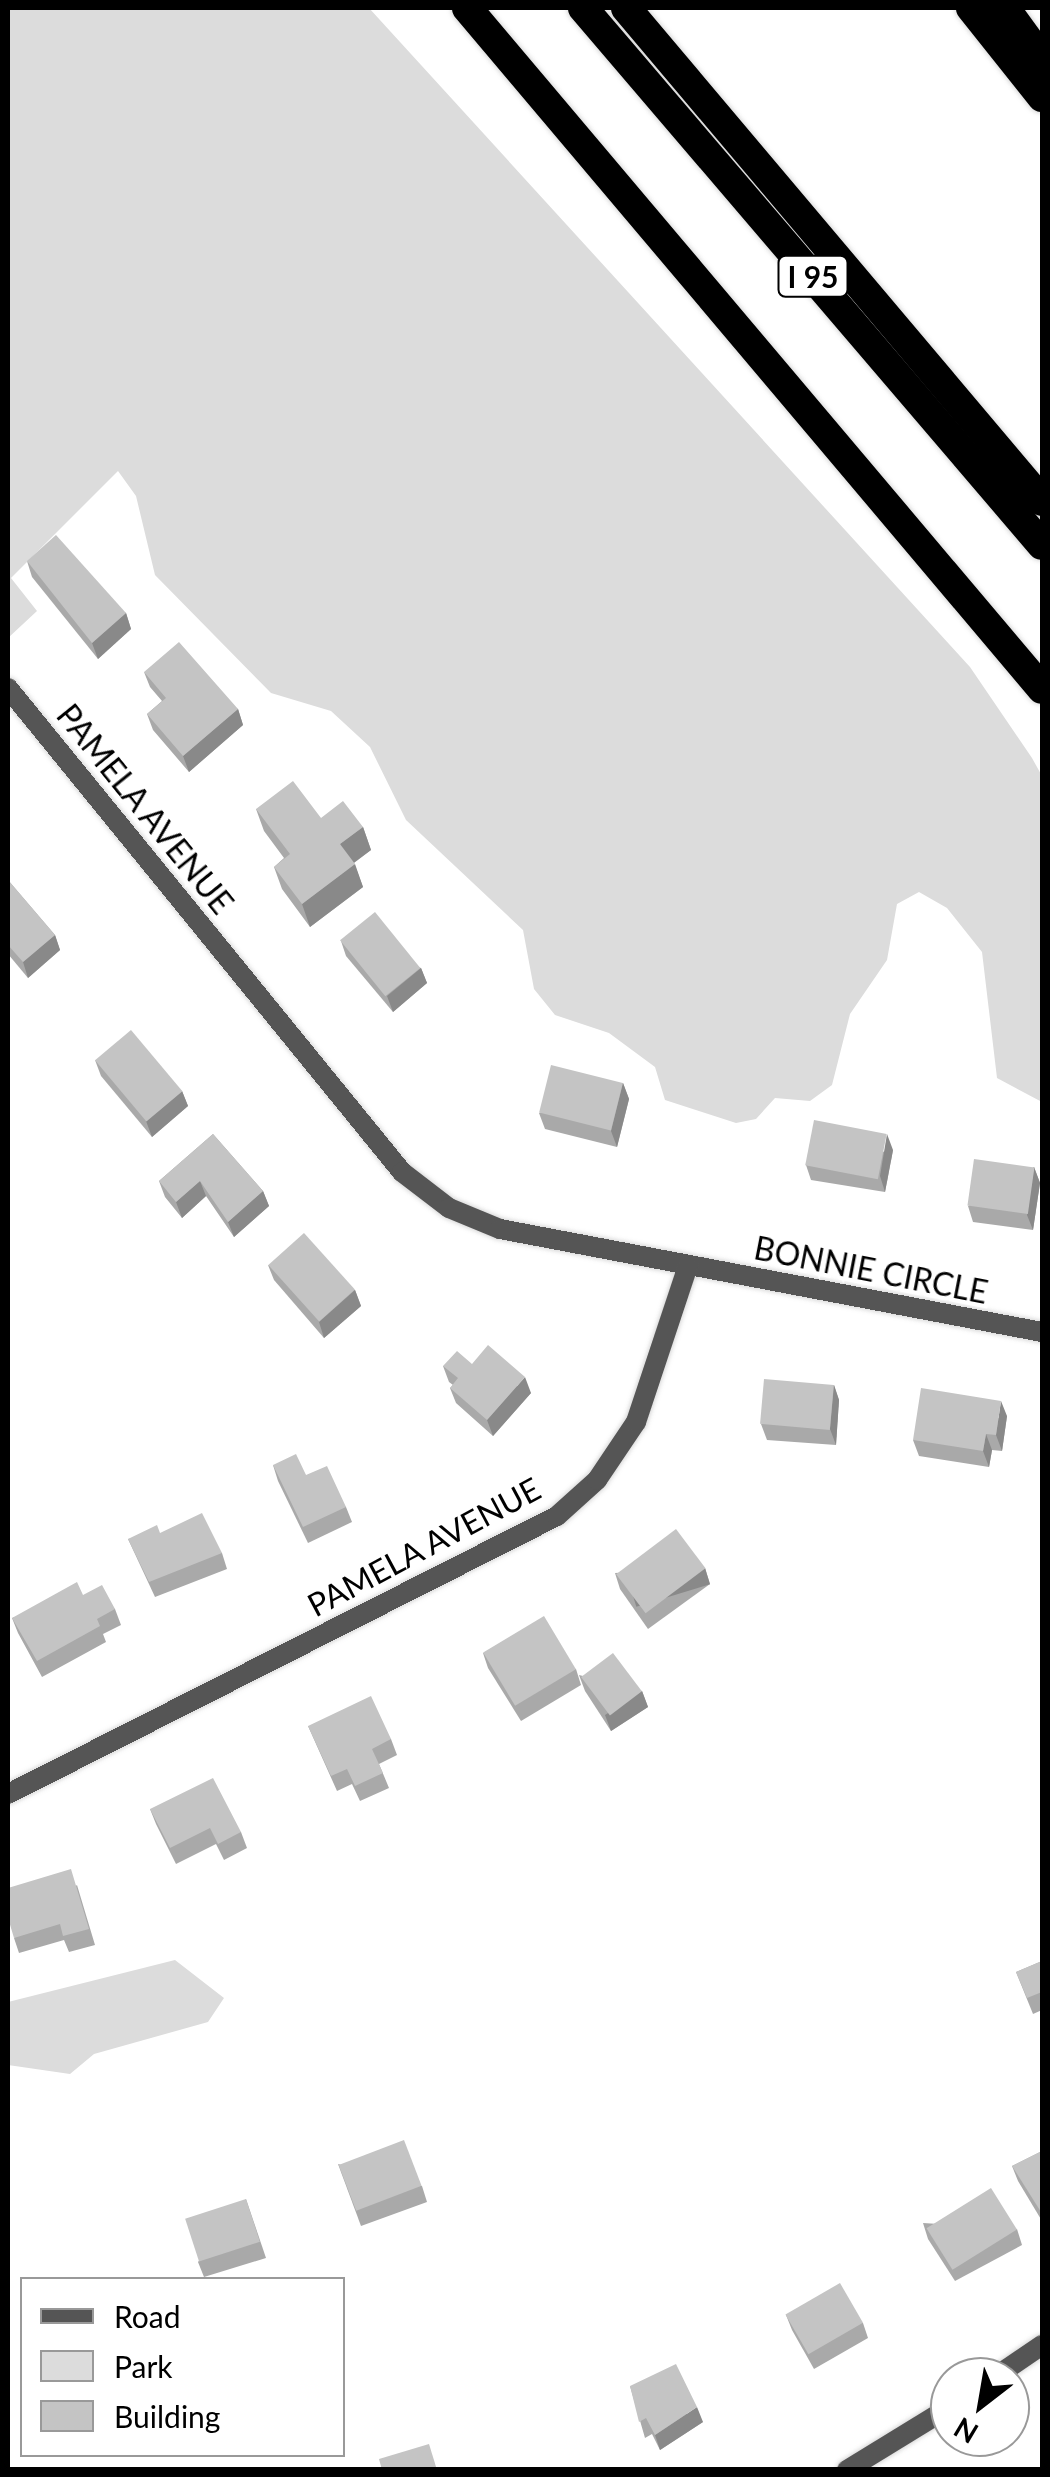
<!DOCTYPE html>
<html>
<head>
<meta charset="utf-8">
<style>
  body { margin:0 }
  #map { position:relative; width:1050px; height:2477px; overflow:hidden; background:#fff; font-family:Lato,sans-serif }
  div>[style] { position:absolute }
  [style*='--x'] { left:calc(var(--x)*1px); top:calc(var(--y)*1px); width:calc(var(--w)*1px); rotate:calc(var(--a)*1deg) }
  .green>* { inset:0; background:#dcdcdc }
  .roads { filter:drop-shadow(0 0 2px #dbdbdb) drop-shadow(0 0 2px #dbdbdb) }
  .street>* { height:20px; margin:-10px; padding:0 10px; transform-origin:10px; border-radius:10px; background:#555 }
  .highway>* { height:30px; margin:-15px; padding:0 15px; transform-origin:15px; border-radius:15px; background:#000 }
  .wall>* { inset:0; background:#a9a9a9 }
  .shaded-wall>* { inset:0; background:#898989; transform-origin:0 0 }
  .building>* { inset:0; background:#c4c4c4; transform-origin:0 0 }
  span { translate:-50% -50%; white-space:nowrap; text-align:center; line-height:1.15; -webkit-text-stroke:8px #fff; paint-order:stroke }
  .shield-label span { padding:2px 8px; background:#fff; border:2px solid; border-radius:8px; -webkit-text-stroke-width:0 }
  .shield-label { font-size:30px; color:#000; font-weight:700 }
  .street-label { font-size:32px; color:#000 }
  .frame { position:absolute; inset:0; border:10px solid #000; pointer-events:none }
  .legend { position:absolute; left:20px; top:2277px; width:325px; height:180px; box-sizing:border-box; background:#fff; border:2px solid #999; margin:0; padding:12px 18px; list-style:none; font-size:30px; color:#000 }
  .legend li { display:flex; align-items:center; gap:20px; height:50px }
  .legend b { width:50px; border:2px solid #999 }
  .north { position:absolute; left:930px; top:2357px; width:100px; height:100px; box-sizing:border-box; background:#fff; border:2px solid #999; border-radius:50%; rotate:211deg; font-size:28px; font-weight:700; line-height:40px; text-align:center; color:#000 }
  .north::after { content:''; display:block; margin:auto; width:35px; height:45px; background:#000; clip-path:polygon(50% 0,100% 100%,50% 72%,0 100%) }
</style>
</head>
<body>
<div id="map">
  <div class="green">
    <div style="clip-path:polygon(8px 8px,369px 8px,970px 667px,1032px 758px,1042px 776px,1042px 1102px,997px 1078px,982px 952px,947px 908px,919px 892px,897px 904px,887px 960px,850px 1014px,832px 1085px,810px 1101px,775px 1098px,756px 1119px,736px 1123px,665px 1100px,655px 1067px,609px 1033px,555px 1015px,534px 989px,523px 930px,406px 820px,370px 747px,331px 711px,271px 693px,155px 575px,136px 496px,118px 471px,11px 578px,37px 611px,8px 638px)"></div>
    <div style="clip-path:polygon(175px 1960px,224px 1998px,208px 2022px,94px 2054px,70px 2074px,8px 2065px,8px 2002px)"></div>
  </div>
  <div class="roads">
    <div class="street">
      <div style="--x:8;--y:688;--w:624;--a:50.85"></div>
      <div style="--x:402;--y:1172;--w:59;--a:37.5"></div>
      <div style="--x:449;--y:1208;--w:55;--a:22.4"></div>
      <div style="--x:500;--y:1229;--w:552;--a:10.76"></div>
      <div style="--x:8;--y:1794;--w:615;--a:-26.86"></div>
      <div style="--x:557;--y:1516;--w:54;--a:-42"></div>
      <div style="--x:597;--y:1480;--w:70;--a:-56.1"></div>
      <div style="--x:636;--y:1422;--w:164;--a:-71.6"></div>
      <div style="--x:995;--y:2377;--w:57;--a:-34.2"></div>
      <div style="--x:847;--y:2470;--w:121;--a:-31.5"></div>
    </div>
    <div class="highway">
      <div style="--x:467;--y:8;--w:891;--a:49.82"></div>
      <div style="--x:583;--y:8;--w:706;--a:49.48"></div>
      <div style="--x:626;--y:8;--w:645;--a:49.84"></div>
      <div style="--x:971;--y:8;--w:114;--a:51.4"></div>
      <div style="--x:1005;--y:8;--w:63;--a:54"></div>
    </div>
  </div>
  <div class="wall">
    <div style="clip-path:polygon(27px 561px,126px 613px,131px 629px,98px 659px,32px 577px)"></div>
    <div style="clip-path:polygon(144px 672px,238px 709px,243px 725px,189px 772px,153px 730px,147px 714px,162px 701px,150px 687px)"></div>
    <div style="clip-path:polygon(256px 809px,321px 818px,363px 827px,371px 850px,354px 863px,363px 887px,310px 927px,282px 889px,274px 867px,284px 858px,264px 831px)"></div>
    <div style="clip-path:polygon(8px 880px,55px 935px,60px 950px,28px 978px,8px 954px)"></div>
    <div style="clip-path:polygon(341px 941px,421px 968px,427px 983px,393px 1012px,346px 956px)"></div>
    <div style="clip-path:polygon(95px 1060px,182px 1091px,188px 1106px,152px 1137px,101px 1076px)"></div>
    <div style="clip-path:polygon(623px 1083px,629px 1099px,617px 1147px,545px 1129px,539px 1113px)"></div>
    <div style="clip-path:polygon(213px 1134px,263px 1191px,269px 1206px,234px 1237px,206px 1196px,182px 1218px,165px 1197px,159px 1181px)"></div>
    <div style="clip-path:polygon(893px 1150px,885px 1192px,811px 1180px,806px 1165px)"></div>
    <div style="clip-path:polygon(1034px 1167px,1040px 1183px,1033px 1230px,973px 1222px,968px 1206px)"></div>
    <div style="clip-path:polygon(268px 1265px,355px 1290px,361px 1306px,324px 1338px,274px 1280px)"></div>
    <div style="clip-path:polygon(472px 1364px,531px 1393px,493px 1436px,456px 1403px,450px 1388px,453px 1385px,449px 1382px,443px 1366px)"></div>
    <div style="clip-path:polygon(834px 1385px,839px 1400px,836px 1445px,767px 1440px,761px 1424px)"></div>
    <div style="clip-path:polygon(1007px 1416px,1002px 1451px,992px 1450px,989px 1467px,919px 1456px,913px 1440px)"></div>
    <div style="clip-path:polygon(273px 1465px,306px 1475px,346px 1507px,352px 1522px,308px 1543px,278px 1481px)"></div>
    <div style="clip-path:polygon(160px 1533px,222px 1553px,227px 1569px,155px 1597px,128px 1539px)"></div>
    <div style="clip-path:polygon(705px 1568px,710px 1584px,648px 1629px,620px 1589px,615px 1573px)"></div>
    <div style="clip-path:polygon(83px 1595px,115px 1609px,121px 1625px,103px 1634px,106px 1642px,42px 1677px,18px 1633px,12px 1618px)"></div>
    <div style="clip-path:polygon(483px 1653px,576px 1669px,581px 1685px,521px 1721px,488px 1668px)"></div>
    <div style="clip-path:polygon(579px 1675px,642px 1691px,648px 1707px,611px 1731px,585px 1691px)"></div>
    <div style="clip-path:polygon(308px 1726px,391px 1739px,397px 1755px,379px 1764px,389px 1788px,360px 1801px,352px 1784px,337px 1791px)"></div>
    <div style="clip-path:polygon(150px 1809px,241px 1832px,247px 1848px,224px 1860px,216px 1844px,176px 1864px,156px 1824px)"></div>
    <div style="clip-path:polygon(77px 1885px,95px 1945px,69px 1952px,64px 1940px,19px 1953px,14px 1938px)"></div>
    <div style="clip-path:polygon(1042px 1961px,1042px 2010px,1033px 2014px,1016px 1972px)"></div>
    <div style="clip-path:polygon(1042px 2151px,1042px 2221px,1018px 2181px,1012px 2166px)"></div>
    <div style="clip-path:polygon(338px 2164px,422px 2186px,427px 2202px,361px 2226px)"></div>
    <div style="clip-path:polygon(246px 2199px,266px 2258px,204px 2277px,198px 2262px)"></div>
    <div style="clip-path:polygon(923px 2223px,1017px 2229px,1022px 2245px,955px 2281px,928px 2239px)"></div>
    <div style="clip-path:polygon(786px 2315px,863px 2323px,868px 2338px,814px 2369px,792px 2330px)"></div>
    <div style="clip-path:polygon(630px 2386px,703px 2422px,660px 2450px,652px 2434px,645px 2438px)"></div>
  </div>
  <div class="shaded-wall">
    <div style="clip-path:polygon(126px 613px,131px 629px,98px 659px,92px 643px)"></div>
    <div style="clip-path:polygon(238px 709px,243px 725px,189px 772px,183px 756px)"></div>
    <div style="clip-path:polygon(363px 827px,371px 850px,348px 867px,340px 844px)"></div>
    <div style="clip-path:polygon(355px 864px,363px 887px,310px 927px,302px 904px)"></div>
    <div style="clip-path:polygon(55px 935px,60px 950px,28px 978px,23px 962px)"></div>
    <div style="clip-path:polygon(421px 968px,427px 983px,393px 1012px,387px 996px)"></div>
    <div style="clip-path:polygon(623px 1083px,629px 1099px,617px 1147px,611px 1131px)"></div>
    <div style="clip-path:polygon(182px 1091px,188px 1106px,152px 1137px,146px 1121px)"></div>
    <div style="clip-path:polygon(887px 1134px,893px 1150px,885px 1192px,880px 1176px)"></div>
    <div style="clip-path:polygon(1034px 1167px,1040px 1183px,1033px 1230px,1027px 1215px)"></div>
    <div style="clip-path:polygon(200px 1181px,206px 1196px,182px 1218px,176px 1202px)"></div>
    <div style="clip-path:polygon(263px 1191px,269px 1206px,234px 1237px,228px 1222px)"></div>
    <div style="clip-path:polygon(355px 1290px,361px 1306px,324px 1338px,319px 1322px)"></div>
    <div style="clip-path:polygon(525px 1377px,531px 1393px,493px 1436px,487px 1420px)"></div>
    <div style="clip-path:polygon(834px 1385px,839px 1400px,836px 1445px,830px 1429px)"></div>
    <div style="clip-path:polygon(1001px 1401px,1007px 1416px,1002px 1451px,996px 1435px)"></div>
    <div style="clip-path:polygon(986px 1434px,992px 1450px,989px 1467px,983px 1451px)"></div>
    <div style="left:705px;top:1568px;width:17px;height:77px;rotate:73deg"></div>
    <div style="clip-path:polygon(642px 1691px,648px 1707px,611px 1731px,605px 1715px)"></div>
    <div style="clip-path:polygon(697px 2407px,703px 2422px,660px 2450px,655px 2435px)"></div>
  </div>
  <div class="building">
    <div style="clip-path:polygon(56px 535px,126px 613px,92px 643px,27px 561px)"></div>
    <div style="clip-path:polygon(179px 642px,238px 709px,183px 756px,147px 714px,166px 698px,144px 672px)"></div>
    <div style="clip-path:polygon(293px 781px,321px 818px,343px 801px,363px 827px,340px 844px,355px 864px,302px 904px,274px 867px,290px 854px,256px 809px)"></div>
    <div style="clip-path:polygon(8px 880px,55px 935px,23px 962px,8px 945px)"></div>
    <div style="left:375px;top:912px;width:72px;height:45px;rotate:51deg"></div>
    <div style="left:131px;top:1030px;width:80px;height:47px;rotate:50deg"></div>
    <div style="left:551px;top:1065px;width:74px;height:49px;rotate:14deg"></div>
    <div style="left:814px;top:1120px;width:74px;height:46px;rotate:11deg"></div>
    <div style="clip-path:polygon(213px 1134px,263px 1191px,228px 1222px,200px 1181px,176px 1202px,159px 1181px)"></div>
    <div style="left:974px;top:1159px;width:61px;height:47px;rotate:8deg"></div>
    <div style="left:304px;top:1233px;width:76px;height:48px;rotate:48deg"></div>
    <div style="clip-path:polygon(488px 1345px,525px 1377px,487px 1420px,450px 1388px,458px 1378px,443px 1366px,457px 1351px,472px 1364px)"></div>
    <div style="left:764px;top:1379px;width:70px;height:45px;rotate:5deg"></div>
    <div style="clip-path:polygon(921px 1388px,1001px 1401px,996px 1435px,986px 1434px,983px 1451px,913px 1440px)"></div>
    <div style="clip-path:polygon(296px 1454px,306px 1475px,327px 1466px,346px 1507px,303px 1527px,273px 1465px)"></div>
    <div style="clip-path:polygon(202px 1513px,222px 1553px,149px 1582px,128px 1539px,157px 1525px,160px 1533px)"></div>
    <div style="left:676px;top:1529px;width:49px;height:75px;rotate:53deg"></div>
    <div style="clip-path:polygon(77px 1582px,83px 1595px,102px 1585px,115px 1609px,97px 1619px,100px 1626px,37px 1661px,12px 1618px)"></div>
    <div style="left:544px;top:1616px;width:62px;height:71px;rotate:59deg"></div>
    <div style="left:613px;top:1653px;width:48px;height:40px;rotate:53deg"></div>
    <div style="clip-path:polygon(371px 1696px,391px 1739px,372px 1749px,383px 1773px,355px 1786px,347px 1769px,331px 1776px,308px 1726px)"></div>
    <div style="clip-path:polygon(213px 1778px,241px 1832px,218px 1844px,210px 1828px,170px 1848px,150px 1809px)"></div>
    <div style="clip-path:polygon(71px 1869px,89px 1929px,63px 1936px,60px 1924px,14px 1938px,8px 1918px,8px 1888px)"></div>
    <div style="clip-path:polygon(1042px 1961px,1042px 1992px,1027px 1998px,1016px 1972px)"></div>
    <div style="left:404px;top:2140px;width:49px;height:70px;rotate:69deg"></div>
    <div style="clip-path:polygon(1042px 2151px,1042px 2211px,1041px 2212px,1012px 2166px)"></div>
    <div style="left:991px;top:2188px;width:49px;height:76px;rotate:58deg"></div>
    <div style="left:246px;top:2199px;width:45px;height:64px;rotate:72deg"></div>
    <div style="left:840px;top:2283px;width:46px;height:63px;rotate:60deg"></div>
    <div style="clip-path:polygon(676px 2364px,697px 2407px,655px 2435px,646px 2418px,639px 2422px,630px 2386px)"></div>
    <div style="clip-path:polygon(429px 2444px,437px 2470px,382px 2470px,379px 2459px)"></div>
  </div>
  <div class="shield-label">
    <span style="left:813px;top:276px">I 95</span>
  </div>
  <div class="street-label">
    <span style="left:145px;top:809px;rotate:51deg">PAMELA AVENUE</span>
    <span style="left:871px;top:1270px;rotate:11deg">BONNIE CIRCLE</span>
    <span style="left:424px;top:1547px;rotate:-28deg">PAMELA AVENUE</span>
  </div>
  <div class="frame"></div>
  <ul class="legend">
  <li><b style="height:12px;background:#555"></b>Road</li>
  <li><b style="height:28px;background:#dcdcdc"></b>Park</li>
  <li><b style="height:28px;background:#c4c4c4"></b>Building</li>
  </ul>
  <div class="north">N</div>
</div>
</body>
</html>
